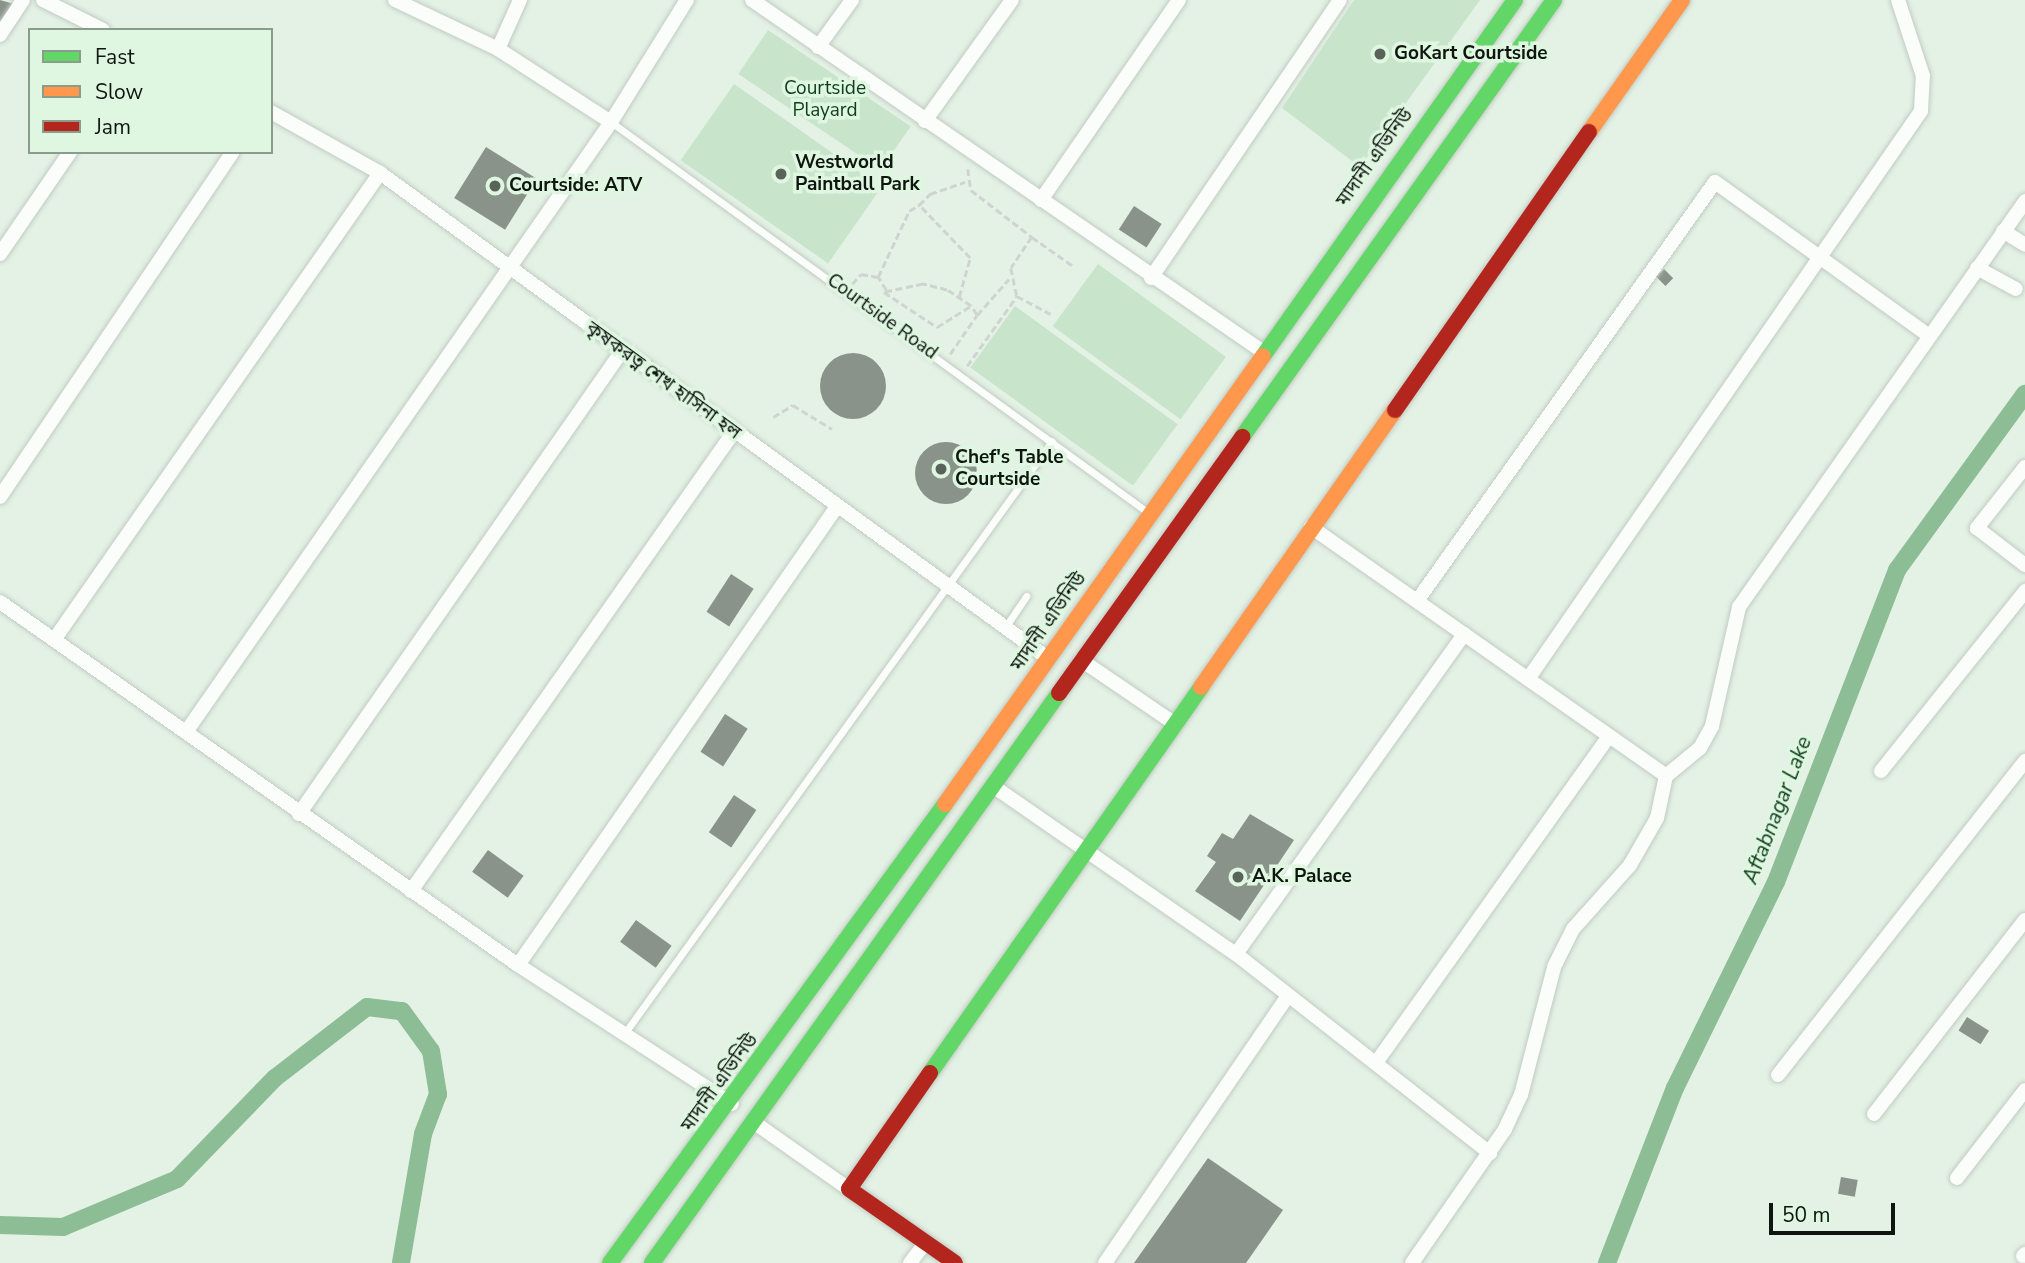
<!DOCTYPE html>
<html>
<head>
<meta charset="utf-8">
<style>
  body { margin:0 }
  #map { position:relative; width:2025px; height:1263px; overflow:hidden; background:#e4f1e5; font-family:"Nunito Sans","Noto Sans Bengali",sans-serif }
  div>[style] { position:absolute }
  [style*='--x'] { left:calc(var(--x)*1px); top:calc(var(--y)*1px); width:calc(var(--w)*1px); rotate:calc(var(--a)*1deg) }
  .green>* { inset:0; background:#c8e5cb; transform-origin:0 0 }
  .canal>* { height:18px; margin:-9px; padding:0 9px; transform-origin:9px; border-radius:9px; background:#8cbd94 }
  .building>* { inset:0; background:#89938a; transform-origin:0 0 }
  .round { border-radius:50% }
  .path>* { height:2.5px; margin-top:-1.25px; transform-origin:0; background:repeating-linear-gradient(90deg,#d0d4d1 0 7px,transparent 0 10.5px) }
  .roads { filter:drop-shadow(0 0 2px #c1cbc2) drop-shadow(0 0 2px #c1cbc2) }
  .lane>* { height:7px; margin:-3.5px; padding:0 3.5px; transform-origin:3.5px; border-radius:3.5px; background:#fbfdfb }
  .street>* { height:14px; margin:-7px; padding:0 7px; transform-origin:7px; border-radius:7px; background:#fbfdfb }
  .fast>* { height:16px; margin:-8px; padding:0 8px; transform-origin:8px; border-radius:8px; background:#63d668 }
  .slow>* { height:16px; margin:-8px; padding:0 8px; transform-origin:8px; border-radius:8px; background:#ff974d }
  .jam>* { height:16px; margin:-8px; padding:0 8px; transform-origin:8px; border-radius:8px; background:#b3261e }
  .dots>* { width:19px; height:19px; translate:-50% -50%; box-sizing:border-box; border:4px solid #dff6e1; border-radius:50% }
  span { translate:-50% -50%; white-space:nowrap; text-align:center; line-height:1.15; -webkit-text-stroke:7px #dff6e1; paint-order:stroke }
  .poi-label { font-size:19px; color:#0e160f; font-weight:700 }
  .left { translate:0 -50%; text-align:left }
  .park-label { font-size:19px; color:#0e3e1a }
  .street-label { font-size:19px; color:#0e160f }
  .water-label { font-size:21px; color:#103f1b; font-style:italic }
  .legend { position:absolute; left:28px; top:28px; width:245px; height:126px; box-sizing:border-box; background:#dff6e1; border:2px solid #8b9c8d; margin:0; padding:9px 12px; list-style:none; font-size:21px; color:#0e160f }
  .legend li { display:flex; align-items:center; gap:14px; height:35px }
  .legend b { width:35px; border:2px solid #8b9c8d }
  .scale { position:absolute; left:1769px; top:1203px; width:126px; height:32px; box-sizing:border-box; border:4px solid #0e160f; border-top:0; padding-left:9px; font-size:21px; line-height:24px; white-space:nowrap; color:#0e160f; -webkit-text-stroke:5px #dff6e1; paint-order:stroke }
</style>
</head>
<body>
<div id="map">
  <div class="green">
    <div style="clip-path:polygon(1354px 0,1480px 0,1360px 167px,1282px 108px)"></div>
    <div style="left:768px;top:30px;width:172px;height:53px;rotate:34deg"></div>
    <div style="left:734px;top:84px;width:180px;height:93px;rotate:35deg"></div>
    <div style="left:1098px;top:264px;width:158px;height:77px;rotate:36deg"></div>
    <div style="left:1015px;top:306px;width:201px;height:76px;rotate:36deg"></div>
  </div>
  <div class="canal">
    <div style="--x:0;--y:1225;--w:63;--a:1.8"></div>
    <div style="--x:63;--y:1227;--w:124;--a:-22.8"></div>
    <div style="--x:177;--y:1179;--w:141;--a:-45.9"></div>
    <div style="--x:275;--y:1078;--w:116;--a:-37.7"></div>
    <div style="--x:367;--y:1007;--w:35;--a:7"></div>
    <div style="--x:402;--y:1011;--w:49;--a:54.1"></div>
    <div style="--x:431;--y:1051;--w:44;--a:80.8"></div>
    <div style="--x:438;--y:1094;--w:43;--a:110.6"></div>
    <div style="--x:423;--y:1134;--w:131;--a:99.7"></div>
    <div style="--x:1607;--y:1263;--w:188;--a:-68.8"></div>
    <div style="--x:1675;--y:1088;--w:229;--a:-63.9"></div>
    <div style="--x:1776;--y:882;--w:335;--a:-68.8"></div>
    <div style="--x:1897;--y:570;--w:218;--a:-54"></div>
  </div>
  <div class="building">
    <div style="clip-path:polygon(0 0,14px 4px,0 21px)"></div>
    <div style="left:486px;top:147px;width:60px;height:60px;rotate:32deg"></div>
    <div style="left:1134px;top:206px;width:33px;height:28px;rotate:33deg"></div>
    <div style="left:1664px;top:269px;width:13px;height:11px;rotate:45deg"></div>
    <div class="round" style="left:820px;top:353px;width:66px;height:66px"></div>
    <div class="round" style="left:915px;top:442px;width:62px;height:62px"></div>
    <div style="left:731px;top:574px;width:27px;height:45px;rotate:33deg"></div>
    <div style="left:725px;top:714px;width:27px;height:45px;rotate:33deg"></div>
    <div style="left:734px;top:795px;width:27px;height:45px;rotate:34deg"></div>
    <div style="clip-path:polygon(1250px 814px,1294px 840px,1240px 921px,1195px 891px,1216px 862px,1207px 856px,1222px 833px,1233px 839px)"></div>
    <div style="left:488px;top:850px;width:44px;height:27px;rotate:36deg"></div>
    <div style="left:636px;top:920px;width:44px;height:27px;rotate:36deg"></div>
    <div style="left:1967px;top:1017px;width:26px;height:16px;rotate:32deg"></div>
    <div style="clip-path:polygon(1208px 1158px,1283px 1210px,1246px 1263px,1134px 1263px)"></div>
    <div style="left:1841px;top:1177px;width:17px;height:17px;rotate:10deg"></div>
  </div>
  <div class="path">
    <div style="--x:968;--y:169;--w:21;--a:82"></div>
    <div style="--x:971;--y:190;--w:77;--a:37.6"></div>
    <div style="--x:1032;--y:237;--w:37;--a:124"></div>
    <div style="--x:1011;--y:268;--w:29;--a:78"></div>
    <div style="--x:1032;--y:237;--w:50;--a:35.3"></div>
    <div style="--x:852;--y:284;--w:13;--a:-48"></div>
    <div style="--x:861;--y:274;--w:17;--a:10"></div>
    <div style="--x:886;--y:290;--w:15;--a:-122"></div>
    <div style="--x:878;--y:277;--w:73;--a:-64.8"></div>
    <div style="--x:909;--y:211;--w:12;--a:-31"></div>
    <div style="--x:959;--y:297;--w:41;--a:-74.2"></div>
    <div style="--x:970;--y:258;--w:74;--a:-133.9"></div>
    <div style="--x:919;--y:205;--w:16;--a:-45"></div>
    <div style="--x:930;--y:194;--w:37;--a:-19"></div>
    <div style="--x:977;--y:315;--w:48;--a:-48.4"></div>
    <div style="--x:950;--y:354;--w:47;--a:-55.3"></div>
    <div style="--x:977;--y:315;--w:11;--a:-124"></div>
    <div style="--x:971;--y:306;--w:29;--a:-146"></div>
    <div style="--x:947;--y:290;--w:25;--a:-166"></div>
    <div style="--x:923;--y:284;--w:40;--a:168"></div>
    <div style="--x:884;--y:292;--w:64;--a:33.4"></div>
    <div style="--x:937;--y:327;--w:40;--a:-32"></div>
    <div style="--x:967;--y:366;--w:86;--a:-54.5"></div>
    <div style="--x:1017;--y:296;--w:38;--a:28"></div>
    <div style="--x:773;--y:417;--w:23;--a:-31"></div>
    <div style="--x:793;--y:405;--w:46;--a:31.6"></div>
  </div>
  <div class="roads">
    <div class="lane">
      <div style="--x:611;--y:122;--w:666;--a:36.03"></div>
      <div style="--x:1004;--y:629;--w:40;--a:-56"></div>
      <div style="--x:624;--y:1034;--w:731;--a:-54.18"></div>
    </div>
    <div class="street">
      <div style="--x:43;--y:0;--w:67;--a:26.6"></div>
      <div style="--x:395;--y:0;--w:114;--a:25.4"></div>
      <div style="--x:498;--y:49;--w:135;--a:32.9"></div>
      <div style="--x:752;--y:0;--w:619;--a:34.54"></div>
      <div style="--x:0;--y:35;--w:42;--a:-56.7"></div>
      <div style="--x:818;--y:47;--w:58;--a:-54.1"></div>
      <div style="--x:498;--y:49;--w:54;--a:-65.8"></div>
      <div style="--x:271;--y:112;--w:125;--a:29.2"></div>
      <div style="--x:380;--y:173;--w:827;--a:36"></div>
      <div style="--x:925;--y:121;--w:149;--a:-54.3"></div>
      <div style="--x:1041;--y:200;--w:243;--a:-55.4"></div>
      <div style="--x:2003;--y:231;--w:26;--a:32"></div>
      <div style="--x:0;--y:254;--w:124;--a:-55.5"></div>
      <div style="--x:1977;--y:268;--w:44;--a:28.3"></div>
      <div style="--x:1151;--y:278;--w:336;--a:-55.8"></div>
      <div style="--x:2025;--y:467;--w:78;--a:128.2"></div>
      <div style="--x:1977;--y:528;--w:61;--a:37.6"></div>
      <div style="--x:0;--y:497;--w:416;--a:-56"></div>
      <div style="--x:1311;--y:527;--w:434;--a:35"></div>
      <div style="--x:1417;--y:601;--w:514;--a:-54.58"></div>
      <div style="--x:1715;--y:182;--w:262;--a:35.7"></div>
      <div style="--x:0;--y:602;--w:633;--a:35.02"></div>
      <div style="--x:518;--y:965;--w:255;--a:33"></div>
      <div style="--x:56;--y:637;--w:566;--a:-55.07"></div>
      <div style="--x:1081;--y:660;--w:114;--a:34.2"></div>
      <div style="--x:1528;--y:679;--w:691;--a:-55.32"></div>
      <div style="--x:1921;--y:111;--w:35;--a:-87"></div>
      <div style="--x:1923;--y:76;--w:80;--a:-108.2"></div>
      <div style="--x:186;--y:732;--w:743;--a:-55.13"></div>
      <div style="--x:611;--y:122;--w:144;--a:-58.1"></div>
      <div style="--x:1881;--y:771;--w:231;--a:-51.3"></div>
      <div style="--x:993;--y:786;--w:295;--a:34.7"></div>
      <div style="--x:1236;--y:954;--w:323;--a:38.1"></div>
      <div style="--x:299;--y:814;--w:565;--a:-55.1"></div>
      <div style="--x:411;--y:891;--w:560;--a:-54.89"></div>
      <div style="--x:1236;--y:954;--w:393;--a:-54.5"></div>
      <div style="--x:518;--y:965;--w:557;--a:-55.17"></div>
      <div style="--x:1378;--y:1060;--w:398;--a:-54.5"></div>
      <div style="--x:1778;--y:1075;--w:400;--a:-51.8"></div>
      <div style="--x:1874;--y:1114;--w:246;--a:-52.1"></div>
      <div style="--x:755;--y:1123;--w:115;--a:35.1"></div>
      <div style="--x:1957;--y:1178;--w:111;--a:-52.3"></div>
      <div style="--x:2023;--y:1256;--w:3;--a:-45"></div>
      <div style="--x:910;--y:1263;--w:26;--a:-53"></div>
      <div style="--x:1105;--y:1263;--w:324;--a:-55.6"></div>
      <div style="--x:1412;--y:1263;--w:163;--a:-55.2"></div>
      <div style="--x:1505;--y:1129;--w:38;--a:-65"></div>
      <div style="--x:1521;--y:1095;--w:132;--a:-75.5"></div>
      <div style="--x:1554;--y:967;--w:42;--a:-63.4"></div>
      <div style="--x:1573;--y:929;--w:86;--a:-48.3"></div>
      <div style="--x:1630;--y:865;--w:54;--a:-60.1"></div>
      <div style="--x:1657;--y:818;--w:43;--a:-77.9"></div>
      <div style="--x:1666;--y:776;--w:44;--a:-39.5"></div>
      <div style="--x:1700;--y:748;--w:25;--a:-61"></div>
      <div style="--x:1712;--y:726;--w:122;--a:-77.2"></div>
      <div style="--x:1739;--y:607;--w:497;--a:-54.8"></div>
    </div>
    <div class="fast">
      <div style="--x:1263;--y:356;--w:436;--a:-54.7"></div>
      <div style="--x:1242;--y:437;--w:537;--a:-54.47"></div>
      <div style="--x:930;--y:1073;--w:472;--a:-54.9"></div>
      <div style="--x:610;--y:1263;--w:568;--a:-53.88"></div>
      <div style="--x:652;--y:1263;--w:700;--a:-54.47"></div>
    </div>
    <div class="slow">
      <div style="--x:1589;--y:132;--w:161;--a:-54.8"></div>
      <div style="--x:1201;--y:687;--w:338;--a:-55"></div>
      <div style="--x:945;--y:804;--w:549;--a:-54.63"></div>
    </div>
    <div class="jam">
      <div style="--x:1395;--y:410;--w:339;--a:-55.1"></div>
      <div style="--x:1059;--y:693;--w:315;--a:-54.4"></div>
      <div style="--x:930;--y:1073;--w:141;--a:124.9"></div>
      <div style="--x:849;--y:1189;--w:129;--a:34.9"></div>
    </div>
  </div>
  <div class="dots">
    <div style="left:1380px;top:54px;background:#59635a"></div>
    <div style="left:781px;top:174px;background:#59635a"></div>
    <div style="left:495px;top:186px;background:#59635a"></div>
    <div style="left:941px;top:469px;background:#59635a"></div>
    <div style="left:1238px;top:877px;background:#59635a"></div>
  </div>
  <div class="poi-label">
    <span class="left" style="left:1394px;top:54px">GoKart Courtside</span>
    <span class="left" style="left:795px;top:174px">Westworld<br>Paintball Park</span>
    <span class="left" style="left:509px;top:186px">Courtside: ATV</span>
    <span class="left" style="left:955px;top:469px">Chef's Table<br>Courtside</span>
    <span class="left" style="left:1252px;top:877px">A.K. Palace</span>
  </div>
  <div class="park-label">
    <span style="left:825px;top:100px">Courtside<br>Playard</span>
  </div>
  <div class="street-label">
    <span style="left:1375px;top:158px;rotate:-54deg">মাদানী এভিনিউ</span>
    <span style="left:882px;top:317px;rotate:36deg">Courtside Road</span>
    <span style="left:663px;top:381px;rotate:36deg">কৃষকরত্ন শেখ হাসিনা হল</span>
    <span style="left:1049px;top:622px;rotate:-55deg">মাদানী এভিনিউ</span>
    <span style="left:720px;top:1083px;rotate:-54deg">মাদানী এভিনিউ</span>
  </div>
  <div class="water-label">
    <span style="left:1777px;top:810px;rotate:-69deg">Aftabnagar Lake</span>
  </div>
  <ul class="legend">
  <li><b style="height:9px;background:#63d668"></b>Fast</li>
  <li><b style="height:9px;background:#ff974d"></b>Slow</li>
  <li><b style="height:9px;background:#b3261e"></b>Jam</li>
  </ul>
  <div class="scale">50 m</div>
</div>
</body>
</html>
